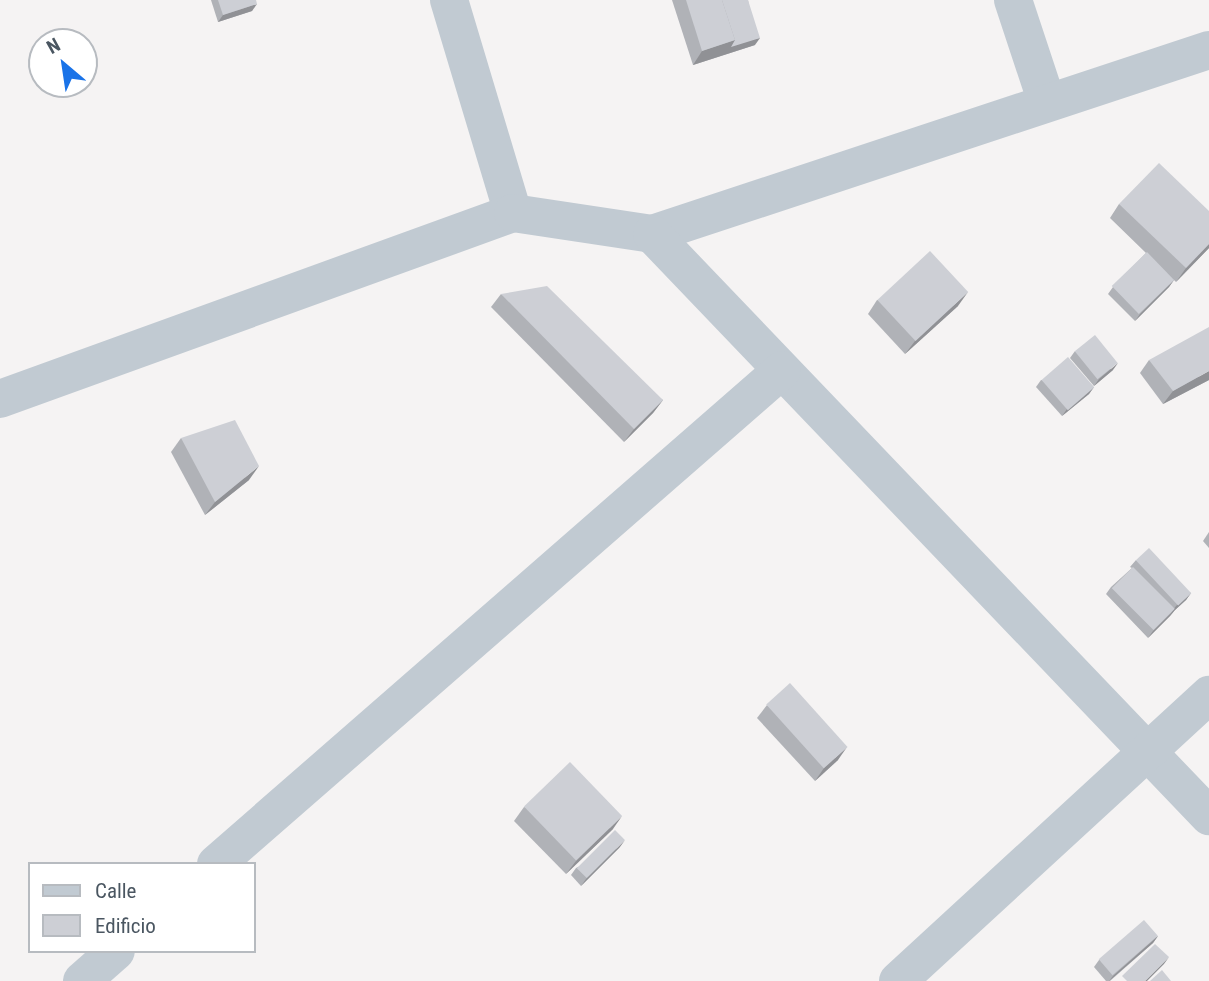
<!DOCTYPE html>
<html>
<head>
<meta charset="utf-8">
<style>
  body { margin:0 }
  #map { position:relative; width:1209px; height:981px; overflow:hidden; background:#f5f3f3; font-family:"Roboto Condensed",sans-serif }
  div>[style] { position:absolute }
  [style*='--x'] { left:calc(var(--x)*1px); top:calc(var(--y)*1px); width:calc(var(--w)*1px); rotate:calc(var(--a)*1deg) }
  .minor>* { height:38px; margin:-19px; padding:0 19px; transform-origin:19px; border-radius:19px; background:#c1cad2 }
  .wall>* { inset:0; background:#b0b2b7 }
  .shaded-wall>* { inset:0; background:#909195 }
  .building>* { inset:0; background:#cdcfd5; transform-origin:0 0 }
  span { translate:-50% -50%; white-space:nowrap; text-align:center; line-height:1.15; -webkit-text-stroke:5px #fff; paint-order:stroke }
  .legend { position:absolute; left:28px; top:862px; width:228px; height:91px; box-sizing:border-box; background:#fff; border:2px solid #b7bbc0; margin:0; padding:9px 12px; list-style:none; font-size:21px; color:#4a5661 }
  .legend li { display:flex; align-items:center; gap:14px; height:35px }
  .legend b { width:35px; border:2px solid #b7bbc0 }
  .north { position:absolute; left:28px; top:28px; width:70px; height:70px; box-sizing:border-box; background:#fff; border:2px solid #b7bbc0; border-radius:50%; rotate:331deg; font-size:19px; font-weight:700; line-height:28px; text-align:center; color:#4a5661 }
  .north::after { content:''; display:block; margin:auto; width:24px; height:32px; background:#1a73e8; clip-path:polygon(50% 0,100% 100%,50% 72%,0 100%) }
</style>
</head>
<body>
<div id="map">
  <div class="minor">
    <div style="--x:449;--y:0;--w:222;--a:73.3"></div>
    <div style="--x:1013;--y:0;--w:108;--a:71.7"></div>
    <div style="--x:652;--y:234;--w:587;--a:-18.28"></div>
    <div style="--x:0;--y:399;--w:546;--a:-19.93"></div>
    <div style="--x:513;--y:213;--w:141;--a:8.6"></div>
    <div style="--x:652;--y:234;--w:806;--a:46.26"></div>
    <div style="--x:216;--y:864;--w:751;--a:-41.11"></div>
    <div style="--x:82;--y:981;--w:45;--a:-41.4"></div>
    <div style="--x:898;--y:981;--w:423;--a:-42.6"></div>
  </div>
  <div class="wall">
    <div style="clip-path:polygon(211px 0,256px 0,252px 11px,218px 22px)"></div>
    <div style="clip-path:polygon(672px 0,748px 0,755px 45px,693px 65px)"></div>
    <div style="clip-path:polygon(1119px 204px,1209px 211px,1209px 248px,1176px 282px,1171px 277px,1174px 280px,1169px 287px,1135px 321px,1108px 294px,1113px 287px,1146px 253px,1110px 218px)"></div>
    <div style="clip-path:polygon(501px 294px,663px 400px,653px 413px,624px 442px,491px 307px)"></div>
    <div style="clip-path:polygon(877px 300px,958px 306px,905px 354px,868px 314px)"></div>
    <div style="clip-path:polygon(1075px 351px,1113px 370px,1094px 386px,1070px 358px)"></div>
    <div style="clip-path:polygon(1149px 360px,1209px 380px,1163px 404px,1140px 373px)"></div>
    <div style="clip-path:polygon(1041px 380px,1094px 387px,1089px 394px,1062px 416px,1036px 387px)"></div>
    <div style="clip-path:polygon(181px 438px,249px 480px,205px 515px,171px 452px)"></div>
    <div style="clip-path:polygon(1209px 532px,1209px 548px,1203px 541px)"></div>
    <div style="clip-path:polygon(1136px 560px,1191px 593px,1186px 600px,1175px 610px,1170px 616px,1148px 638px,1106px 594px,1111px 587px,1132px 568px,1130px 567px)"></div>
    <div style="clip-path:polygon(767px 705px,838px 760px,815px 781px,757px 718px)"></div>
    <div style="clip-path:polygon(524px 807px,613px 829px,566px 874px,514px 821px)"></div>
    <div style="clip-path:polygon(620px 847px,581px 886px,571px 875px,576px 868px)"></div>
    <div style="clip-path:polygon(1158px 936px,1153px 943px,1110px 981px,1106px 981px,1094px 967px,1099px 960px)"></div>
  </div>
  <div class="shaded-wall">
    <div style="clip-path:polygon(257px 4px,252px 11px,218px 22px,223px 15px)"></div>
    <div style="clip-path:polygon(760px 38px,755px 45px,693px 65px,702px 51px,735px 40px)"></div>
    <div style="clip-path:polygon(1209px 244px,1209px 248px,1176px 282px,1186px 268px)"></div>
    <div style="clip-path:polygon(1174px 280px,1169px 287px,1135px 321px,1140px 314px)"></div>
    <div style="clip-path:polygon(968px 292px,958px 306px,905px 354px,915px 341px)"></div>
    <div style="clip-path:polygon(1118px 363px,1113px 370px,1094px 386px,1099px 379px)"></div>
    <div style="clip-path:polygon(1209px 371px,1209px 380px,1163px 404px,1173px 391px)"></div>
    <div style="clip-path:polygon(1094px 387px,1089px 394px,1062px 416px,1067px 409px)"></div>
    <div style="clip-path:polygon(663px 400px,653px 413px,624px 442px,634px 429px)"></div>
    <div style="clip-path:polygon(259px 466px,249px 480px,205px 515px,215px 502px)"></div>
    <div style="clip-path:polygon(1191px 593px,1186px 600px,1175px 610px,1170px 616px,1148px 638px,1153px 631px,1171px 613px,1176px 606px)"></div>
    <div style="clip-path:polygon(847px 747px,838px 760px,815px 781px,824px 768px)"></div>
    <div style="clip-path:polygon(622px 816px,613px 829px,566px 874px,576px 861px)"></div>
    <div style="clip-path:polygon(625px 840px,620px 847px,581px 886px,586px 879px)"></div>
    <div style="clip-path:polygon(1158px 936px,1153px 943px,1109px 981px,1113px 976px)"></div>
    <div style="clip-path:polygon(1169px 957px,1164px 964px,1147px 981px,1145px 981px)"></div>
  </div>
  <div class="building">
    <div style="clip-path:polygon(218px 0,256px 0,257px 4px,223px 15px)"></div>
    <div style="clip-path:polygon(686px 0,722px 0,735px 40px,702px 51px)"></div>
    <div style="clip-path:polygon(722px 0,748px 0,760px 38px,731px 47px,735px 40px)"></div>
    <div style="clip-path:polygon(1159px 163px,1209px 211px,1209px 244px,1186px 268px,1119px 204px)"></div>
    <div style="left:930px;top:251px;width:56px;height:72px;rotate:47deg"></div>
    <div style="left:1147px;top:252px;width:39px;height:49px;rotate:46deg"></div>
    <div style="clip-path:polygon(547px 286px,663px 400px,634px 429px,501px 294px)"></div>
    <div style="clip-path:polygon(1209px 327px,1209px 371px,1173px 391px,1149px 360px)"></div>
    <div style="left:1095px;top:335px;width:36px;height:26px;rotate:51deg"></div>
    <div style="left:1068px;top:357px;width:40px;height:35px;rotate:49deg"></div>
    <div style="clip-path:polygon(235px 420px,259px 466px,215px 502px,181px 438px)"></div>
    <div style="left:1149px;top:548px;width:62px;height:18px;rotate:47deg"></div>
    <div style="left:1133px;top:567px;width:59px;height:30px;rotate:45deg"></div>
    <div style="left:790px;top:683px;width:86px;height:32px;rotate:48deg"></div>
    <div style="left:570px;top:762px;width:75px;height:64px;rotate:46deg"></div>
    <div style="left:615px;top:830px;width:14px;height:54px;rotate:45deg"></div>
    <div style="left:1144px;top:920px;width:21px;height:60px;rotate:49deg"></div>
    <div style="clip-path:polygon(1155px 944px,1169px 957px,1145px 981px,1127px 981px,1122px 976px)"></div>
    <div style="clip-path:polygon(1162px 970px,1171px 981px,1150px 981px)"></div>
  </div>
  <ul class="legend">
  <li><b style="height:9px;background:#c1cad2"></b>Calle</li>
  <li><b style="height:19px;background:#cdcfd5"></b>Edificio</li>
  </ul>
  <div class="north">N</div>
</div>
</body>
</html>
